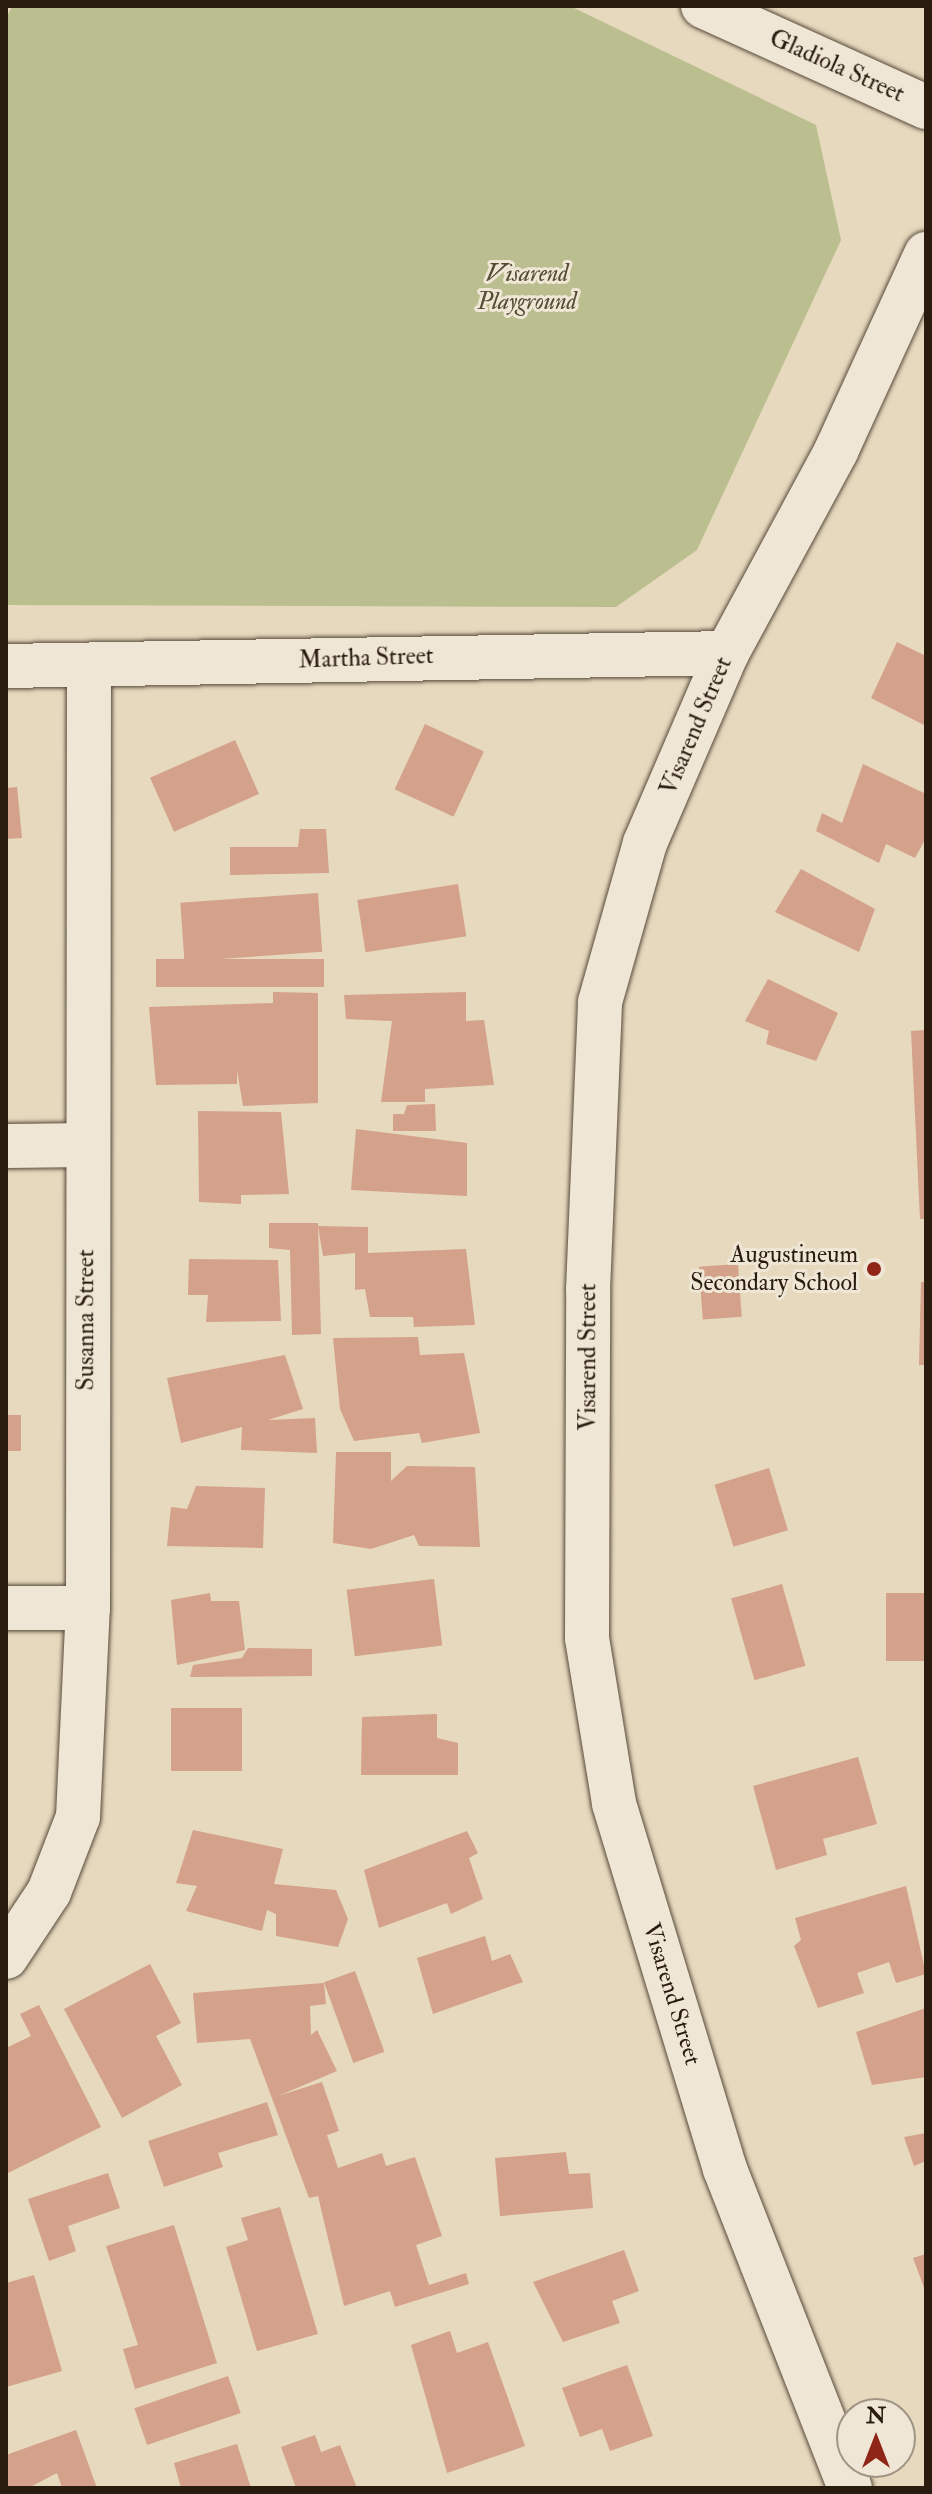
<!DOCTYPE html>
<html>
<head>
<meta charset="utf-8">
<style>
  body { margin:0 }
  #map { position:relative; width:932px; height:2494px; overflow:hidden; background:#e6d9be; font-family:"IM FELL Double Pica",serif }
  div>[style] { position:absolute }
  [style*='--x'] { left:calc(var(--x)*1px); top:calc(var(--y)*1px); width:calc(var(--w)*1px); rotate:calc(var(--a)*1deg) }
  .green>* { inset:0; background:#bbbe8e }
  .building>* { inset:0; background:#d4a18a; transform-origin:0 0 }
  .roads { filter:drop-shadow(0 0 2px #584a3a) drop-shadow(0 0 2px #584a3a) }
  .minor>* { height:44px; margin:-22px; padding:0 22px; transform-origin:22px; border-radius:22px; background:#efe6d5 }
  .dots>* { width:22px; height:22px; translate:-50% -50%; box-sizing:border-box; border:4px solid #efe6d5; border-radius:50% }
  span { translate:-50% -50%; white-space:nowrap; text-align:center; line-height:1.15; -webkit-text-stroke:6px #efe6d5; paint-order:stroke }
  .street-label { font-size:24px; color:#291b0e }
  .park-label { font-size:24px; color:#554c34; font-style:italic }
  .poi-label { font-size:24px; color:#291b0e }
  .right { translate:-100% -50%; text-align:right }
  .frame { position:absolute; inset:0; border:8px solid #291b0e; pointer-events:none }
  .north { position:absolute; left:836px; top:2398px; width:80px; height:80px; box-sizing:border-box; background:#efe6d5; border:2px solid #a09585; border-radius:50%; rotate:0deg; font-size:22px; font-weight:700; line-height:32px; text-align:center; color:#291b0e }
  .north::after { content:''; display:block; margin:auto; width:28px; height:36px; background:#8f2418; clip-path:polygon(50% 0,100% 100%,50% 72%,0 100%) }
</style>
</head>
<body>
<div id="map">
  <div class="green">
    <div style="clip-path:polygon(12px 6px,570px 6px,816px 125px,841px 240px,697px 550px,616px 607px,6px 605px,6px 19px)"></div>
  </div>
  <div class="building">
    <div style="clip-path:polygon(897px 642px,926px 656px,926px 726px,871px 698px)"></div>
    <div style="left:425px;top:724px;width:65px;height:72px;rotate:25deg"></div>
    <div style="left:235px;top:740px;width:59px;height:93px;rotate:66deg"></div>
    <div style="clip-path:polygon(863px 764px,926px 794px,926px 838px,915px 858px,886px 844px,879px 863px,816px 831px,822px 813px,842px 823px)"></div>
    <div style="clip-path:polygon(17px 787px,22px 838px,6px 839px,6px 788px)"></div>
    <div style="clip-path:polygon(300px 829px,326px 829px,329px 873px,230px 875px,230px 847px,298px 847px)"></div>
    <div style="clip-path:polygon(801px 869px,875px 909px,859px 952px,775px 912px)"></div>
    <div style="left:458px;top:884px;width:53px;height:102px;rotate:81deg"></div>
    <div style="left:318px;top:893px;width:59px;height:138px;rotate:86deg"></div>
    <div style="left:324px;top:959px;width:28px;height:168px;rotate:90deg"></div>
    <div style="clip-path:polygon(768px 979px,838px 1013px,816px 1061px,766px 1044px,769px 1031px,745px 1021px)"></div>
    <div style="clip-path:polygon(273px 992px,318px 993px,318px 1103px,243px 1106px,237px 1070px,237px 1084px,156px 1085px,149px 1007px,273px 1003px)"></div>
    <div style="clip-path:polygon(466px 992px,466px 1021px,484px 1020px,494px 1085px,425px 1089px,425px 1102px,381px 1102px,392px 1021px,346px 1019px,344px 995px)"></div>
    <div style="clip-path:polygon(926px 1030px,926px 1219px,920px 1219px,911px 1031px)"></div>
    <div style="clip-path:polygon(435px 1104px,436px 1131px,393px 1131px,393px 1114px,404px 1114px,407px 1105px)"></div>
    <div style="clip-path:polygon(198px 1111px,281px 1112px,289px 1194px,241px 1195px,241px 1204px,199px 1202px)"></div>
    <div style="clip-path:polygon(356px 1129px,467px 1143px,467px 1196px,351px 1190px)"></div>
    <div style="clip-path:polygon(269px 1223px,318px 1223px,321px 1334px,292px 1335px,290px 1250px,269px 1248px)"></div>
    <div style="clip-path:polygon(318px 1226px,368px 1227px,368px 1253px,466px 1249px,475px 1325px,414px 1327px,413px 1317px,370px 1317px,365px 1289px,355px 1290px,355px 1253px,323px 1256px)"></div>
    <div style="clip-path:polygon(189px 1259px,278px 1260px,281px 1321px,206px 1322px,208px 1295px,188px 1295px)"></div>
    <div style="left:738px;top:1264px;width:53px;height:39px;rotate:86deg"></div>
    <div style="clip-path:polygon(921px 1282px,926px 1282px,926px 1365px,919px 1365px)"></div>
    <div style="clip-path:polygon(418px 1337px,420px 1355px,464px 1353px,480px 1433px,422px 1443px,419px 1433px,354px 1441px,340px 1409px,333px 1338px)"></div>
    <div style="clip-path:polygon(285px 1355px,303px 1409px,268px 1420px,315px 1418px,317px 1453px,241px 1450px,242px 1427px,181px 1443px,167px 1378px)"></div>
    <div style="left:6px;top:1415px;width:15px;height:36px"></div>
    <div style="clip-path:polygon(336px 1452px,391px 1452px,391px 1481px,407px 1466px,475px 1467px,480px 1547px,419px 1546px,414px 1535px,371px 1549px,333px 1543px)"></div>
    <div style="left:769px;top:1468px;width:65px;height:57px;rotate:73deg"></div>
    <div style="clip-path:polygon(196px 1486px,265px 1488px,263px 1548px,167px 1546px,171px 1507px,187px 1509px)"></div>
    <div style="left:434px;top:1579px;width:67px;height:88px;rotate:83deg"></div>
    <div style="left:782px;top:1584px;width:85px;height:53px;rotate:74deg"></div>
    <div style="clip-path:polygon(210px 1593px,211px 1601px,239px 1601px,245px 1650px,177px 1665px,171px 1600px)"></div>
    <div style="left:926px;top:1593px;width:68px;height:40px;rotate:90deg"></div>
    <div style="clip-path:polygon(248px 1648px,312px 1649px,312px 1676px,190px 1677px,193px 1665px,242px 1658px)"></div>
    <div style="left:242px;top:1708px;width:63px;height:71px;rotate:90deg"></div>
    <div style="clip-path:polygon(437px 1714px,437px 1738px,458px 1743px,458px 1775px,361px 1775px,362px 1717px)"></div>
    <div style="clip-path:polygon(858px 1757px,877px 1824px,823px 1839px,827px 1855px,776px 1870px,753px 1786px)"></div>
    <div style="clip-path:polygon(193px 1830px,283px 1849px,274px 1884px,336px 1890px,348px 1919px,338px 1947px,276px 1936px,276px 1914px,267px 1910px,262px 1931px,186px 1911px,197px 1886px,176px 1883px)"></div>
    <div style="clip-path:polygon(467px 1831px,478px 1853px,469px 1858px,483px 1899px,451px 1914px,447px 1903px,379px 1928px,364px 1870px)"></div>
    <div style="clip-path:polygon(906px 1886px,926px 1974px,896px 1983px,889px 1962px,857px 1973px,864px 1993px,818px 2008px,794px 1946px,801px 1940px,795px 1918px)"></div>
    <div style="clip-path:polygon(485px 1936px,492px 1961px,510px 1954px,523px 1982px,433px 2014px,417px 1958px)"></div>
    <div style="clip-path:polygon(150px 1964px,181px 2023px,156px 2036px,182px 2085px,122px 2118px,64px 2009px)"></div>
    <div style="left:355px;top:1971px;width:86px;height:33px;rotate:70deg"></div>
    <div style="clip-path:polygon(324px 1983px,326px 2004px,310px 2006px,311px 2035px,317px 2030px,337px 2071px,278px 2096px,322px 2082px,339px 2131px,327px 2135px,338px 2168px,382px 2153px,386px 2166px,415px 2157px,442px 2236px,416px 2245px,429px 2285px,466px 2273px,469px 2284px,395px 2307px,390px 2291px,344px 2306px,318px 2196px,309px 2198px,250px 2039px,197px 2043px,193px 1993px)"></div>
    <div style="clip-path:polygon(39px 2005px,101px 2127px,6px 2174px,6px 2048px,31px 2036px,20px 2014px)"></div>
    <div style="clip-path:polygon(926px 2008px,926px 2077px,872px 2085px,856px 2032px)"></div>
    <div style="clip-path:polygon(267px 2102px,278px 2135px,218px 2153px,223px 2167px,164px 2187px,148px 2141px)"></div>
    <div style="clip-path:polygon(926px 2133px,926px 2161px,914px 2166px,904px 2137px)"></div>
    <div style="clip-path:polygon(566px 2152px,569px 2174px,590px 2173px,593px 2208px,500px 2216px,495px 2158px)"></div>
    <div style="clip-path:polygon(108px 2173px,120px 2208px,68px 2226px,76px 2251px,49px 2261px,28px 2199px)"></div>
    <div style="clip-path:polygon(280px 2207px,318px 2334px,257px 2351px,226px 2247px,248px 2240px,241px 2218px)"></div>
    <div style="clip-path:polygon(174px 2225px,217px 2363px,135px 2389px,123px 2349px,138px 2345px,106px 2246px)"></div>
    <div style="clip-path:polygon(624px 2250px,639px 2291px,612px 2301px,620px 2323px,563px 2342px,533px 2282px)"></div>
    <div style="clip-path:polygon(926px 2254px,926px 2293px,913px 2258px)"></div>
    <div style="clip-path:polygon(34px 2275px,62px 2371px,6px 2387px,6px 2283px)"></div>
    <div style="clip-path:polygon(450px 2331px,457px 2353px,488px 2342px,525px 2446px,447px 2473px,411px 2345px)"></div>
    <div style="clip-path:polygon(627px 2365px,653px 2436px,610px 2451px,602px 2429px,580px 2437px,562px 2388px)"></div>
    <div style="left:228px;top:2376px;width:39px;height:99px;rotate:71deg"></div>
    <div style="clip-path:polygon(76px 2430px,97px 2488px,62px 2488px,57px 2473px,28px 2488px,6px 2488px,6px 2455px)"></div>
    <div style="clip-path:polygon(315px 2435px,321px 2452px,340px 2445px,357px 2488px,296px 2488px,281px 2447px)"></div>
    <div style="clip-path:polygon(237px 2444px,251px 2488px,181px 2488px,174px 2463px)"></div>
  </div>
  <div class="roads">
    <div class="minor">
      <div style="--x:703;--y:6;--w:245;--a:24.4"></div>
      <div style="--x:6;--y:666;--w:721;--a:-1.03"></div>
      <div style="--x:6;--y:1146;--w:80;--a:-0.7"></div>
      <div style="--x:6;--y:1608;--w:82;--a:0"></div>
      <div style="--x:6;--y:1957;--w:78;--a:-56.5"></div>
      <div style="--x:49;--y:1892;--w:80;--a:-68.9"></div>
      <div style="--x:78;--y:1817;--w:209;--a:-87.3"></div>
      <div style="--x:88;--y:1608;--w:943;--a:-89.94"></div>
      <div style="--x:850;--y:2488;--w:343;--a:-111.4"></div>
      <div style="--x:725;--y:2169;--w:382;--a:-106.9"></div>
      <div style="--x:614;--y:1803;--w:167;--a:-99.3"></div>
      <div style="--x:587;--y:1638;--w:348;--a:-89.8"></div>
      <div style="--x:588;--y:1290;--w:288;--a:-87.6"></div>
      <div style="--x:600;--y:1002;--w:165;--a:-74.2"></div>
      <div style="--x:645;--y:843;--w:207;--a:-66.7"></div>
      <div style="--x:727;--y:653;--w:230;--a:-61.6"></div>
      <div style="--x:836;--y:451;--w:217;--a:-65.4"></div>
    </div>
  </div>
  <div class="dots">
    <div style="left:874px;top:1269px;background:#8f2418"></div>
  </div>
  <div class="street-label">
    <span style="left:837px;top:66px;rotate:24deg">Gladiola Street</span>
    <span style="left:366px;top:658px;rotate:-2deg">Martha Street</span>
    <span style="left:696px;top:726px;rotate:-67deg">Visarend Street</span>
    <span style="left:86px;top:1320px;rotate:-90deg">Susanna Street</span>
    <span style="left:588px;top:1357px;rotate:-90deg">Visarend Street</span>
    <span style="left:672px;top:1994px;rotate:73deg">Visarend Street</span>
  </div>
  <div class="park-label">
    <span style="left:527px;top:288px">Visarend<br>Playground</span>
  </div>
  <div class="poi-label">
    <span class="right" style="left:858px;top:1269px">Augustineum<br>Secondary School</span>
  </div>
  <div class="frame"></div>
  <div class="north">N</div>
</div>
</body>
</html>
